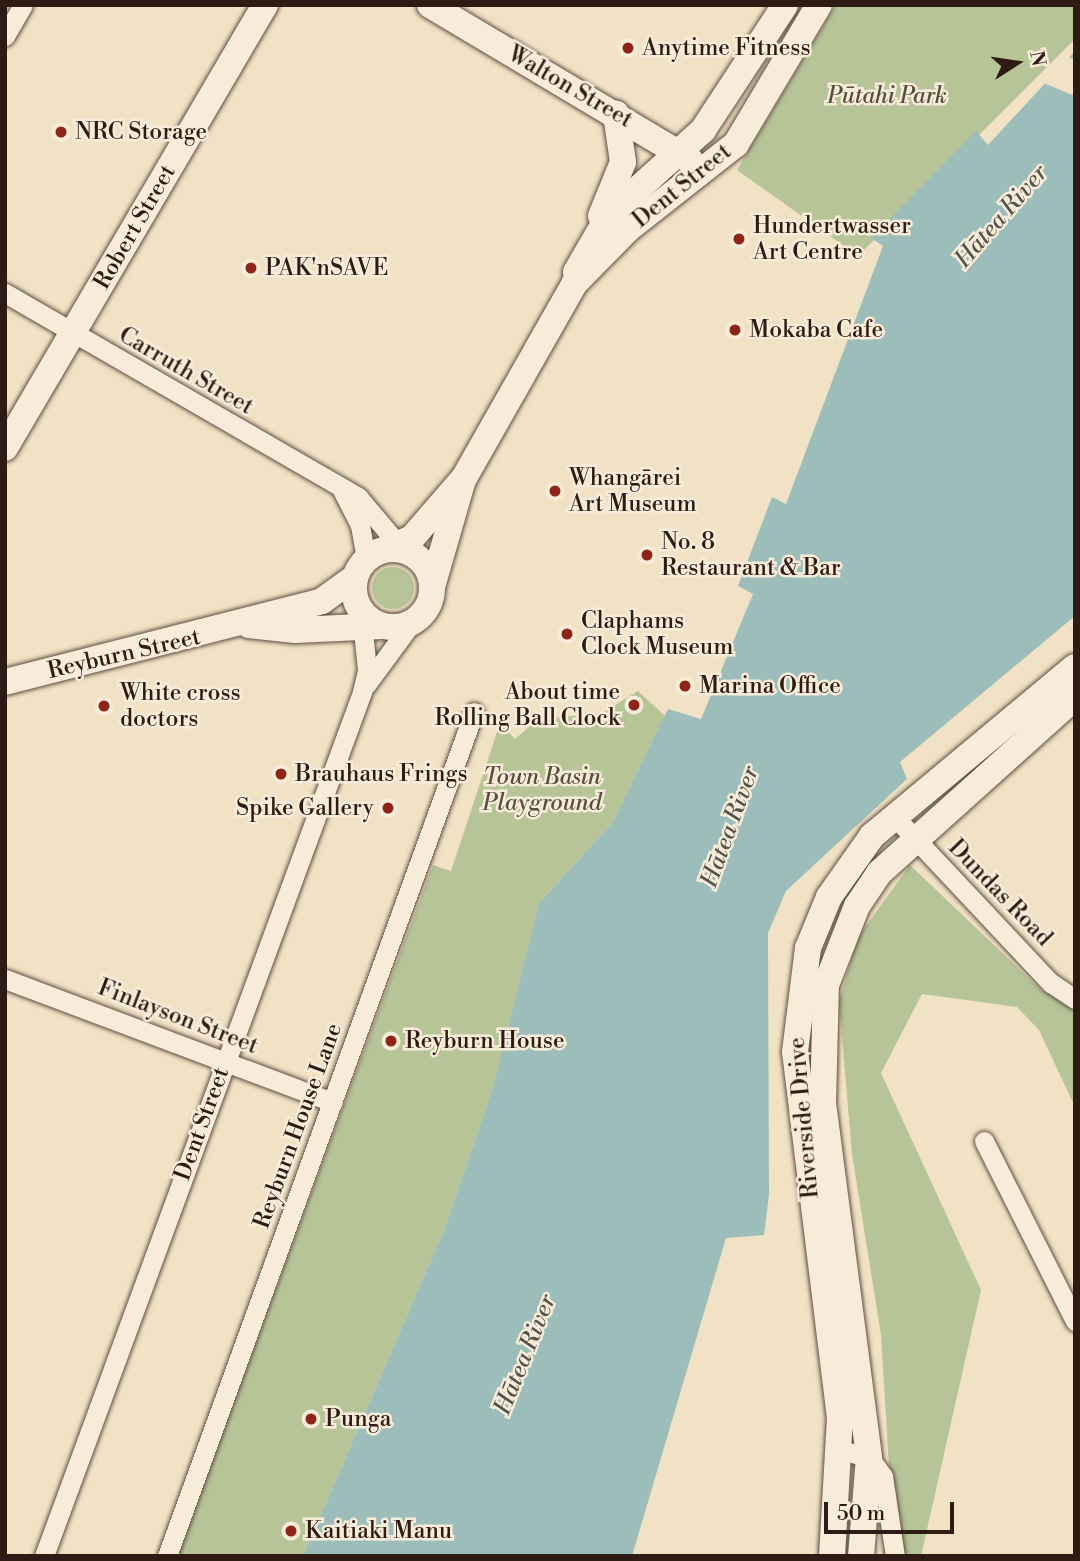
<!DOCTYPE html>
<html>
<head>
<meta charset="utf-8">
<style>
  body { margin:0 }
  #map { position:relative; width:1080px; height:1561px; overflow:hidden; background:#f2e2c5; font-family:"Libre Bodoni",serif }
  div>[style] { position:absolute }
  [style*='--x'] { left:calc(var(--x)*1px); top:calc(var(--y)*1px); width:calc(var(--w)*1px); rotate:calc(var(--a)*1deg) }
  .green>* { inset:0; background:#b6c498 }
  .round { border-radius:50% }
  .water>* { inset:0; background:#9cbdba }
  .pier>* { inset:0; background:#f2e2c5 }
  .roads { filter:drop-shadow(0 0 2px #5f4d40) drop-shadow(0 0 2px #5f4d40) }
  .street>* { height:19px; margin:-9.5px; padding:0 9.5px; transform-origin:9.5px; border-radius:9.5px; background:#f7ecd9 }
  .secondary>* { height:26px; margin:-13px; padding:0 13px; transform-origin:13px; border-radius:13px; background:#f7ecd9 }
  .secondary>.ring { margin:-13px; padding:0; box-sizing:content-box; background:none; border:26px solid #f7ecd9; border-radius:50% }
  .dots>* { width:19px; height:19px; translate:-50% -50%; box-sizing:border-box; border:4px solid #f7ecd9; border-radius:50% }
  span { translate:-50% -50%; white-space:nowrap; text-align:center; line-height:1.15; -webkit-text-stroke:5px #f7ecd9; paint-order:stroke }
  .poi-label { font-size:23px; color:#2e1b13 }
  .left { translate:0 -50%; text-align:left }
  .right { translate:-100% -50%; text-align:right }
  .street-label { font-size:23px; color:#2e1b13 }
  .park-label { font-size:23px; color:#574e3b; font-style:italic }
  .water-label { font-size:24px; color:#54544d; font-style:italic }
  .frame { position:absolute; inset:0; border:7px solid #2e1b13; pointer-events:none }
  .north { position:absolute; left:982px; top:28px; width:70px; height:70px; -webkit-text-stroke:5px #f7ecd9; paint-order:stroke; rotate:78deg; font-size:19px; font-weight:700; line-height:28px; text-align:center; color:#2e1b13 }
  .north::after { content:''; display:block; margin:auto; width:24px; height:32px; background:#2e1b13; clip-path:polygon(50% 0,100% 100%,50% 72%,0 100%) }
  .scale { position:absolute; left:824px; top:1502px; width:130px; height:32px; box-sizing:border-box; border:4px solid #2e1b13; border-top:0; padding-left:9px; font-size:21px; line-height:24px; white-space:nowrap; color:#2e1b13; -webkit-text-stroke:5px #f7ecd9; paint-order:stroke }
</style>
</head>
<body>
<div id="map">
  <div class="green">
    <div style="clip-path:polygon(836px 5px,1075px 5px,1075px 39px,858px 256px,737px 170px)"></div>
    <div class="round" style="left:372px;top:567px;width:42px;height:42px"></div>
    <div style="clip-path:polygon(638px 691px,665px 716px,613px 822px,539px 903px,492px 1091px,445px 1228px,303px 1556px,177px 1556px,433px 865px,451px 871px,500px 723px,515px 739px,538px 719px,602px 713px)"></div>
    <div style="clip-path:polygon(910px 865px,1041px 990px,1075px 1005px,1075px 1107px,1039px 1030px,1017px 1007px,922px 994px,881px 1073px,981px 1290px,921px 1556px,884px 1556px,890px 1483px,881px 1335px,852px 1154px,839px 1002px,858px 937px)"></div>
  </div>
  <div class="water">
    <div style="clip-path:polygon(1075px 51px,1075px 616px,900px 762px,907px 779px,786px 891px,768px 933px,769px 1195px,764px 1235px,726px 1238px,632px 1556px,303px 1556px,445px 1228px,492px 1091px,539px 903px,613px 822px,668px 709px,701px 719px,753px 594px,738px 586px,746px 565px,772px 497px,786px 504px,883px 246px,871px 238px,976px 131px,988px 145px)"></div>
  </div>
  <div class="pier">
    <div style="clip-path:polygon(1066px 56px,1075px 60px,1075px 96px,1041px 82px)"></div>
  </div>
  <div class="roads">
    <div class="street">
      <div style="--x:5;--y:36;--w:36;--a:-60"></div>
      <div style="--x:5;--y:293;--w:408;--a:30"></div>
      <div style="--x:358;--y:497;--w:70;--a:49.7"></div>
      <div style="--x:342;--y:490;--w:39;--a:63"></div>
      <div style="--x:360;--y:525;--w:35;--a:80"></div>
      <div style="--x:366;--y:685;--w:79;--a:-53.7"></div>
      <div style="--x:893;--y:815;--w:231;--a:46.8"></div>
      <div style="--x:1051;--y:983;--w:29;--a:34"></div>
      <div style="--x:5;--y:979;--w:350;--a:20.6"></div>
      <div style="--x:984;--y:1141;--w:202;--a:63.2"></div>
      <div style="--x:840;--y:1450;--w:30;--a:14"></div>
      <div style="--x:869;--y:1457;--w:24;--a:54"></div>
      <div style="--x:883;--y:1476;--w:81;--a:81.5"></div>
      <div style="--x:44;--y:1556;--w:921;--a:-69.79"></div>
      <div style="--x:362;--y:692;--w:23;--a:-77"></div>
      <div style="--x:367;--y:670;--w:59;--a:-95.8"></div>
      <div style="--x:167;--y:1556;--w:898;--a:-70.01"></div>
    </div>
    <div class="secondary">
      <div style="--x:430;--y:5;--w:303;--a:30.8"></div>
      <div style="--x:601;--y:216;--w:58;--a:-67.8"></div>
      <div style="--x:623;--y:162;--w:49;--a:-98.3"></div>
      <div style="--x:576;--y:272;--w:66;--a:-59.9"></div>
      <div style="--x:609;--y:215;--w:127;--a:-42.1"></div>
      <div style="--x:703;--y:130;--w:149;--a:-56.7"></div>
      <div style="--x:5;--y:448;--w:514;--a:-59.59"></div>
      <div class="ring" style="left:354px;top:549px;width:52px;height:52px"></div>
      <div style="--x:383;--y:550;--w:31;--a:-22"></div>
      <div style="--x:412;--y:538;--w:79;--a:-49.1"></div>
      <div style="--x:464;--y:478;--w:223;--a:-60.4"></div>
      <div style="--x:574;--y:284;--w:77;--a:-45.5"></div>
      <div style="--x:628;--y:229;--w:137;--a:-38.2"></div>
      <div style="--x:736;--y:144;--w:162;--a:-59.2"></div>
      <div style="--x:432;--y:587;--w:108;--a:-73.9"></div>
      <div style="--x:249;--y:625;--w:46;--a:6.2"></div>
      <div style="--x:295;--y:630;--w:87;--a:-2.6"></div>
      <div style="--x:5;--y:682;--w:327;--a:-14.3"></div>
      <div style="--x:322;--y:601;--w:41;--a:-36"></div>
      <div style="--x:832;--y:1556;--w:138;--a:-86.7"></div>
      <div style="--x:840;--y:1418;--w:369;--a:-97"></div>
      <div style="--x:795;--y:1052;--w:105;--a:-82.9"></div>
      <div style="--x:808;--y:948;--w:55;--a:-67.6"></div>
      <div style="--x:829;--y:897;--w:75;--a:-54.8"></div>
      <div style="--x:872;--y:836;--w:264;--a:-39.8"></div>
      <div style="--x:861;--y:1556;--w:99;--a:-85.4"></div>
      <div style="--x:869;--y:1457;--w:355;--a:-97.4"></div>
      <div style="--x:823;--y:1105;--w:120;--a:-88.6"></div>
      <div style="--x:826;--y:985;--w:85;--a:-68.6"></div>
      <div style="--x:857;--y:906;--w:40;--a:-56"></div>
      <div style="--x:879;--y:873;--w:263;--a:-41.9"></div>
    </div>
  </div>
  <div class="dots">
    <div style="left:628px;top:48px;background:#8f2418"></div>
    <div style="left:61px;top:132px;background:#8f2418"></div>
    <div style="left:739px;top:239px;background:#8f2418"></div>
    <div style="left:251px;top:268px;background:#8f2418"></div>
    <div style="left:735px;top:330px;background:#8f2418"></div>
    <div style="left:555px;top:491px;background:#8f2418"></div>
    <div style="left:647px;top:555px;background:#8f2418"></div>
    <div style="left:567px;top:634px;background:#8f2418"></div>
    <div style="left:685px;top:686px;background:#8f2418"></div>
    <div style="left:634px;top:705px;background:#8f2418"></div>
    <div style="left:104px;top:706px;background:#8f2418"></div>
    <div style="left:281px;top:774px;background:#8f2418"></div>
    <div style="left:388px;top:808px;background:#8f2418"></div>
    <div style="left:391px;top:1041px;background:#8f2418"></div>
    <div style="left:311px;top:1419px;background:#8f2418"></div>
    <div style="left:291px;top:1531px;background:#8f2418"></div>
  </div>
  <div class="poi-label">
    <span class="left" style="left:642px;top:48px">Anytime Fitness</span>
    <span class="left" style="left:75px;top:132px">NRC Storage</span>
    <span class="left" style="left:753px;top:239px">Hundertwasser<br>Art Centre</span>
    <span class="left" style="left:265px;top:268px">PAK'nSAVE</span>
    <span class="left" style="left:749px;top:330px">Mokaba Cafe</span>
    <span class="left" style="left:569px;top:491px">Whangārei<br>Art Museum</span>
    <span class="left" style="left:661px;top:555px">No. 8<br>Restaurant &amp; Bar</span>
    <span class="left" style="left:581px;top:634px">Claphams<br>Clock Museum</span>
    <span class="left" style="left:699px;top:686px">Marina Office</span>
    <span class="right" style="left:620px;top:705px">About time<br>Rolling Ball Clock</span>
    <span class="left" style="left:120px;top:706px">White cross<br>doctors</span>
    <span class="left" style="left:295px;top:774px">Brauhaus Frings</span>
    <span class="right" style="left:374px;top:808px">Spike Gallery</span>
    <span class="left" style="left:405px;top:1041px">Reyburn House</span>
    <span class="left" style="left:325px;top:1419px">Punga</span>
    <span class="left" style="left:305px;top:1531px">Kaitiaki Manu</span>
  </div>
  <div class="street-label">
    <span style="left:570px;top:87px;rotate:30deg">Walton Street</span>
    <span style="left:682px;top:186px;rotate:-39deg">Dent Street</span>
    <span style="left:135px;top:227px;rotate:-60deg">Robert Street</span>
    <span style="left:186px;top:371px;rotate:30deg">Carruth Street</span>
    <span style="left:124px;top:654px;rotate:-13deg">Reyburn Street</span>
    <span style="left:1000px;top:893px;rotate:46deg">Dundas Road</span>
    <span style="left:178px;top:1017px;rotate:21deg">Finlayson Street</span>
    <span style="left:804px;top:1118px;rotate:-95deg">Riverside Drive</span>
    <span style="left:202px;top:1124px;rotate:-70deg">Dent Street</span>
    <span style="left:298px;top:1126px;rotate:-70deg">Reyburn House Lane</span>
  </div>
  <div class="park-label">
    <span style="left:887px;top:96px">Pūtahi Park</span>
    <span style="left:542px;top:790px">Town Basin<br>Playground</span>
  </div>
  <div class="water-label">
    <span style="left:1002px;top:217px;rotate:-49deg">Hātea River</span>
    <span style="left:731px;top:827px;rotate:-70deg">Hātea River</span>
    <span style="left:526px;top:1355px;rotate:-68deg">Hātea River</span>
  </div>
  <div class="frame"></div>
  <div class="north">N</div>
  <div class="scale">50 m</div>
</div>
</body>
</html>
